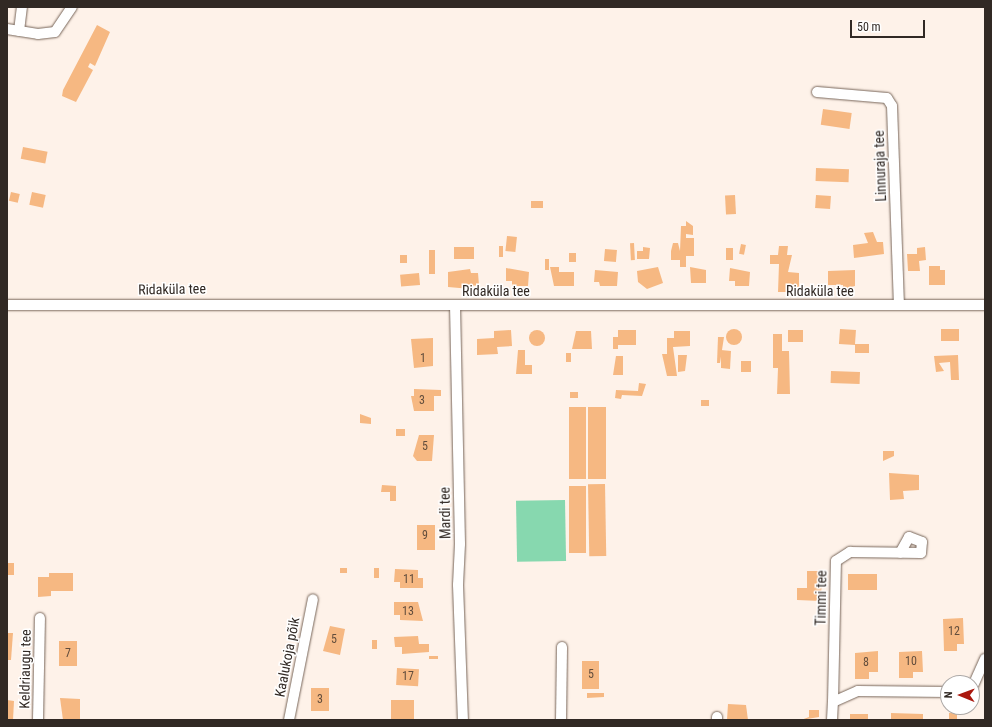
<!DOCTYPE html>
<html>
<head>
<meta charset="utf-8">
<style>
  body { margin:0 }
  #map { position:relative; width:992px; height:727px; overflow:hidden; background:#fef2e9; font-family:"Roboto Condensed",sans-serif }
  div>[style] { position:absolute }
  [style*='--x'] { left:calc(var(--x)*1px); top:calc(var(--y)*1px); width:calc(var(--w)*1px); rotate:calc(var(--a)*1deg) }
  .green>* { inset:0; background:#87d8af; transform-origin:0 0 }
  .building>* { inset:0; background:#f6b882; transform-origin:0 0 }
  .round { border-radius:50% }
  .roads { filter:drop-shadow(0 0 1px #78665a) drop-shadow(0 0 1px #78665a) }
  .minor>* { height:10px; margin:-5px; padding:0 5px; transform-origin:5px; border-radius:5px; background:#fff }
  span { translate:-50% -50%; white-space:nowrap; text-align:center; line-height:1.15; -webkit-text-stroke:3px #fff; paint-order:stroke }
  .number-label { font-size:12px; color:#624d3c }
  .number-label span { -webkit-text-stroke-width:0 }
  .street-label { font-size:14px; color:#312924 }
  .frame { position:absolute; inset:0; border:8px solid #312924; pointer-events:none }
  .north { position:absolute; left:940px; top:675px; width:40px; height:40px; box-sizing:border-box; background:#fff; border:1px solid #ada9a7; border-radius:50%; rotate:271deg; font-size:11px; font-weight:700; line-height:16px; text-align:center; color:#312924 }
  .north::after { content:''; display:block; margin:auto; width:14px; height:18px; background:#aa180e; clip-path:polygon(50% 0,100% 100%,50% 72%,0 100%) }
  .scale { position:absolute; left:850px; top:20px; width:75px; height:18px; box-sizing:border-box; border:2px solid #312924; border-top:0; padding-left:5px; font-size:12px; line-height:14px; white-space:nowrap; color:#312924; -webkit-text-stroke:3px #fff; paint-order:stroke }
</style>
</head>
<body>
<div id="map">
  <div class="green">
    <div style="left:565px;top:500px;width:61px;height:49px;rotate:89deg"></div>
  </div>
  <div class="building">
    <div style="clip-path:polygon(97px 25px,110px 32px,95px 66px,90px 63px,88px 67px,93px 70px,76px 102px,62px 96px,63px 90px)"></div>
    <div style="left:823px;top:109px;width:29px;height:16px;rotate:8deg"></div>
    <div style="left:23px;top:147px;width:25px;height:12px;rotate:11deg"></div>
    <div style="left:816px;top:168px;width:33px;height:13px;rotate:2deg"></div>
    <div style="left:11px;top:192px;width:9px;height:9px;rotate:13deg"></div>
    <div style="left:32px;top:192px;width:14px;height:13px;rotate:12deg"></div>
    <div style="left:735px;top:195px;width:19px;height:10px;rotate:87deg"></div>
    <div style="left:816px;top:195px;width:15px;height:13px;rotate:4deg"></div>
    <div style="left:531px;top:201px;width:12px;height:7px"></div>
    <div style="clip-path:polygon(686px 221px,693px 226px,693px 235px,686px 234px,686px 238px,694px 238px,694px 256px,686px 256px,686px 267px,680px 267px,680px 260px,671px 260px,671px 251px,673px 243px,678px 243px,680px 251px,681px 226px,686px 226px)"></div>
    <div style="clip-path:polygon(873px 232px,877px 242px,883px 242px,884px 254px,854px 258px,853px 245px,868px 243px,864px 233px)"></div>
    <div style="left:507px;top:236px;width:10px;height:15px;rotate:6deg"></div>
    <div style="left:634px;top:243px;width:17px;height:4px;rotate:87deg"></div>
    <div style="left:741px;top:244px;width:5px;height:10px;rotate:11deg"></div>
    <div style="left:499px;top:246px;width:4px;height:11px"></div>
    <div style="clip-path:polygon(779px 246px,788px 246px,787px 255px,792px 255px,788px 272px,799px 273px,799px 287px,792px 287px,791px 292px,778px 292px,779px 264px,770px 264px,770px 255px,778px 255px)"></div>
    <div style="left:474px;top:247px;width:12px;height:20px;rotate:90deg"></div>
    <div style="clip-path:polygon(643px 247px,650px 248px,649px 259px,637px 259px,637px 251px,643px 251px)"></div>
    <div style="clip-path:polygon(925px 247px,926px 260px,919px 261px,920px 271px,908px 271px,907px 254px,917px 254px,917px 248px)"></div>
    <div style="left:726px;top:248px;width:7px;height:12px"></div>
    <div style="left:605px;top:249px;width:12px;height:12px;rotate:5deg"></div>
    <div style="left:429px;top:250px;width:6px;height:24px"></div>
    <div style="left:569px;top:253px;width:7px;height:9px"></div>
    <div style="left:400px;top:255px;width:7px;height:8px"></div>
    <div style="left:545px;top:259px;width:4px;height:11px"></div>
    <div style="clip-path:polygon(929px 266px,940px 266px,940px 270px,945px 270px,945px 285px,929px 285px)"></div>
    <div style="clip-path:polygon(550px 267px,559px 267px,559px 272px,574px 272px,574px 286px,554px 286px)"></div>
    <div style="clip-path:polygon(658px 267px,663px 283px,647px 289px,638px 282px,637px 271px)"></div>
    <div style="clip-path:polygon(690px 267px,706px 270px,706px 283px,691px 283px)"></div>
    <div style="clip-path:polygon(506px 268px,529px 272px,528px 286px,512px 286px,512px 281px,506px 281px)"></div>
    <div style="clip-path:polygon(730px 268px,750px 272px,749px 286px,735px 286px,735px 281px,729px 281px)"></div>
    <div style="clip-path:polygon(470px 269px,471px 273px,478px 273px,479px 285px,471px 286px,471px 289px,448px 287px,448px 272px)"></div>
    <div style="clip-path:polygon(595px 270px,618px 272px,617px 286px,600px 286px,599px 282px,594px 282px)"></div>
    <div style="clip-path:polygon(855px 270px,855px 286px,843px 289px,843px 285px,828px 285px,828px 271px)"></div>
    <div style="left:419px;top:273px;width:12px;height:19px;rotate:85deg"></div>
    <div style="left:840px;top:329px;width:16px;height:15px;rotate:4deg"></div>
    <div style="left:941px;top:329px;width:18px;height:12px"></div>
    <div class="round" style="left:726px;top:329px;width:16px;height:16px"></div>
    <div style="clip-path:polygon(511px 330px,512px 346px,497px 347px,498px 354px,477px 355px,477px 339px,494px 338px,494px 331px)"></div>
    <div style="clip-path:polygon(618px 330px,636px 330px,636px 345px,618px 345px,618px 349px,613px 349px,613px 337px,618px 337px)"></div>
    <div style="left:788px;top:330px;width:15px;height:12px"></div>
    <div class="round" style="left:529px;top:330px;width:16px;height:16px"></div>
    <div style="clip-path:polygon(576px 331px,591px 331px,592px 349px,572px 349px)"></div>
    <div style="clip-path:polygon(674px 331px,690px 331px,690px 346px,673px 347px,677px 376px,667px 376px,662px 354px,667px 354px,667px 338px,674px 338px)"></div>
    <div style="clip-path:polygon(773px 334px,782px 334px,782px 351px,789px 351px,790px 394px,777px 394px,778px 368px,773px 368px)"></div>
    <div style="clip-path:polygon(718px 337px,724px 337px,720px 363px,717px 363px)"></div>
    <div style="clip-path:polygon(433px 338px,433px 366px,414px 368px,411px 339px)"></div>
    <div style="left:855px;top:344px;width:14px;height:9px"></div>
    <div style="clip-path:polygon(518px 350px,525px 350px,525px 365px,532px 365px,532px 374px,516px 374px)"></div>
    <div style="clip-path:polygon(721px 350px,731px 351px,730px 369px,721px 368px)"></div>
    <div style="left:566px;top:353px;width:5px;height:9px"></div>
    <div style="clip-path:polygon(678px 355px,687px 355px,685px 371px,678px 372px)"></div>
    <div style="clip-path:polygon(958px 355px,959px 380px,951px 380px,950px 362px,939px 363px,944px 371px,936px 372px,934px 356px)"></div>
    <div style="clip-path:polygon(616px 356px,623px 356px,623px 375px,613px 375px)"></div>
    <div style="left:741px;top:361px;width:10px;height:11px"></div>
    <div style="left:831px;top:371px;width:29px;height:12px;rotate:2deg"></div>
    <div style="clip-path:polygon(639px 383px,646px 384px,642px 396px,622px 395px,621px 399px,615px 398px,616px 390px,638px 391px)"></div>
    <div style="clip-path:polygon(414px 389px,441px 390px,441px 396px,434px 396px,434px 411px,414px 411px,411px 396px,414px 396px)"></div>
    <div style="left:570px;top:392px;width:8px;height:6px"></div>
    <div style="left:701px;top:400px;width:8px;height:6px"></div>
    <div style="left:569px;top:407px;width:17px;height:72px"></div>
    <div style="left:588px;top:407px;width:18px;height:72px"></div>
    <div style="clip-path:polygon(360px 414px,371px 418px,371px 424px,360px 423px)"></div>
    <div style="left:396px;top:429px;width:9px;height:7px"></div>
    <div style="clip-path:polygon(419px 435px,434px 435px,432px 461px,417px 461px,413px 456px)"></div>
    <div style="clip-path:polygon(883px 451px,894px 451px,894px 456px,883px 461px)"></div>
    <div style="clip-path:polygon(889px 473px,919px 475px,919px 490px,903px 491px,904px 499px,890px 500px)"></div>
    <div style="left:605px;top:484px;width:72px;height:17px;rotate:89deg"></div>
    <div style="clip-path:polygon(382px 485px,396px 486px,396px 501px,390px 501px,390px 492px,381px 492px)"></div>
    <div style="left:569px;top:486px;width:17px;height:67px"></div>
    <div style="left:417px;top:525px;width:18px;height:25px"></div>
    <div style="left:7px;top:563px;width:7px;height:12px"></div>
    <div style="left:340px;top:568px;width:7px;height:5px"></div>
    <div style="left:374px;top:568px;width:5px;height:10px"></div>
    <div style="clip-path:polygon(395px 569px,418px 570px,418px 578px,423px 578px,423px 588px,400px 588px,400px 582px,394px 582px)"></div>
    <div style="clip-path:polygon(807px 571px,822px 571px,821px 601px,797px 600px,797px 588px,807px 588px)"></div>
    <div style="clip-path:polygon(49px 573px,73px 573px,73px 591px,51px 591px,51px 596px,38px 597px,38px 577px,49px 577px)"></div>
    <div style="left:848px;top:574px;width:29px;height:16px"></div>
    <div style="clip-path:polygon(394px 602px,418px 602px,423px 621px,400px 620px,400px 615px,394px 615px)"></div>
    <div style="clip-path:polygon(963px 618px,964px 644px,957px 644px,957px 651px,944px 651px,943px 619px)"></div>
    <div style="clip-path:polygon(330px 626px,345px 629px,340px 655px,323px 651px)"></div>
    <div style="clip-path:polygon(7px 633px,13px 633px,11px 660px,7px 660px)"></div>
    <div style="clip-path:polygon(418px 636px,419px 644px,429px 644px,429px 652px,402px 654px,402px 647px,395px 647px,394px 637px)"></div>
    <div style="left:372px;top:640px;width:5px;height:9px"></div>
    <div style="left:59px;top:641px;width:18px;height:25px"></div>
    <div style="clip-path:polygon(878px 651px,878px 672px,869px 672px,869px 679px,855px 679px,855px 653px)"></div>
    <div style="clip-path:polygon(922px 651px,923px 672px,913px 672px,913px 678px,899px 678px,899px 652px)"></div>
    <div style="left:429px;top:656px;width:9px;height:3px"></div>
    <div style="left:582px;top:661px;width:17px;height:28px"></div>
    <div style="left:397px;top:668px;width:22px;height:17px;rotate:3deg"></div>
    <div style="left:311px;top:688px;width:18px;height:23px"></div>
    <div style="clip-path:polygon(587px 693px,604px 693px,604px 697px,587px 698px)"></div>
    <div style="clip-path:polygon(60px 698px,80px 699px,80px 720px,63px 720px)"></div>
    <div style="clip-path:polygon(7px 700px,14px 701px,13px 720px,7px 720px)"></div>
    <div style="left:391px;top:700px;width:23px;height:20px"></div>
    <div style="clip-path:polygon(728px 704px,746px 705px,748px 720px,727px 720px)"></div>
    <div style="clip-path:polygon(809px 710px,819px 710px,819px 717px,801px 720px,809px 717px)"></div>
    <div style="clip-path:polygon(891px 713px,923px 714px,923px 720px,891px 720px)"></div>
    <div style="left:949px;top:713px;width:8px;height:7px"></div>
    <div style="left:850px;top:714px;width:18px;height:6px"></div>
  </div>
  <div class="roads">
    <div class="minor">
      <div style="--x:7;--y:29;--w:31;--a:9"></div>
      <div style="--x:38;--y:34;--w:17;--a:-7"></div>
      <div style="--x:55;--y:32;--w:30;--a:-56"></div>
      <div style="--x:19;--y:31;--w:24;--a:-83"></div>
      <div style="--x:817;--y:92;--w:70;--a:4.9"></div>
      <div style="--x:887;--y:98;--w:9;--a:58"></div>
      <div style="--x:892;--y:106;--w:199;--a:88"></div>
      <div style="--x:7;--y:305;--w:978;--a:0"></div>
      <div style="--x:455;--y:305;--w:239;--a:88.8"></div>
      <div style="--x:460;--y:544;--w:41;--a:92.8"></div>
      <div style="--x:458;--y:585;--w:135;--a:87.9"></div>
      <div style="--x:972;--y:688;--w:32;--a:-66"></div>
      <div style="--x:833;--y:702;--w:141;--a:-88.8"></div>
      <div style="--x:836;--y:561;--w:17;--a:-33"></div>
      <div style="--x:850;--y:552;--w:71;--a:0.8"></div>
      <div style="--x:921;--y:553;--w:11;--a:-85"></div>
      <div style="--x:922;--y:542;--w:14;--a:-159"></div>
      <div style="--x:909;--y:537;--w:18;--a:119"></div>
      <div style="--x:38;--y:720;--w:102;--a:-88.9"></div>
      <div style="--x:289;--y:720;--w:123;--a:-78.8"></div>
      <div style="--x:561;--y:720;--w:73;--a:-89.2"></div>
      <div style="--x:717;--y:720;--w:3;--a:-90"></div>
      <div style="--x:832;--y:720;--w:18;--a:-87"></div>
      <div style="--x:833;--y:702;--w:27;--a:-24"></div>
      <div style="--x:858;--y:691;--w:90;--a:0.6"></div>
    </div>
  </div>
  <div class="number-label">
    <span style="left:423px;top:359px">1</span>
    <span style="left:422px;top:401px">3</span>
    <span style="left:425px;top:447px">5</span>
    <span style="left:425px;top:536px">9</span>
    <span style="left:409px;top:580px">11</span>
    <span style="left:408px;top:612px">13</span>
    <span style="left:954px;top:632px">12</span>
    <span style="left:334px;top:640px">5</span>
    <span style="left:68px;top:654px">7</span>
    <span style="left:911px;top:662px">10</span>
    <span style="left:866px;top:663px">8</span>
    <span style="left:591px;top:675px">5</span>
    <span style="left:408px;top:677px">17</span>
    <span style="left:320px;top:700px">3</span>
  </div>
  <div class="street-label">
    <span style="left:880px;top:166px;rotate:-92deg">Linnuraja tee</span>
    <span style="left:172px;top:289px;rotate:-1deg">Ridaküla tee</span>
    <span style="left:496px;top:291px">Ridaküla tee</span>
    <span style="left:820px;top:291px">Ridaküla tee</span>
    <span style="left:445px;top:513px;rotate:-91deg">Mardi tee</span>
    <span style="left:821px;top:598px;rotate:-89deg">Timmi tee</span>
    <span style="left:287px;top:657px;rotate:-79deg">Kaalukoja põik</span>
    <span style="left:25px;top:669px;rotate:-89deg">Keldriaugu tee</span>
  </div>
  <div class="frame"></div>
  <div class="north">N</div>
  <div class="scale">50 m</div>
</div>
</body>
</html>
